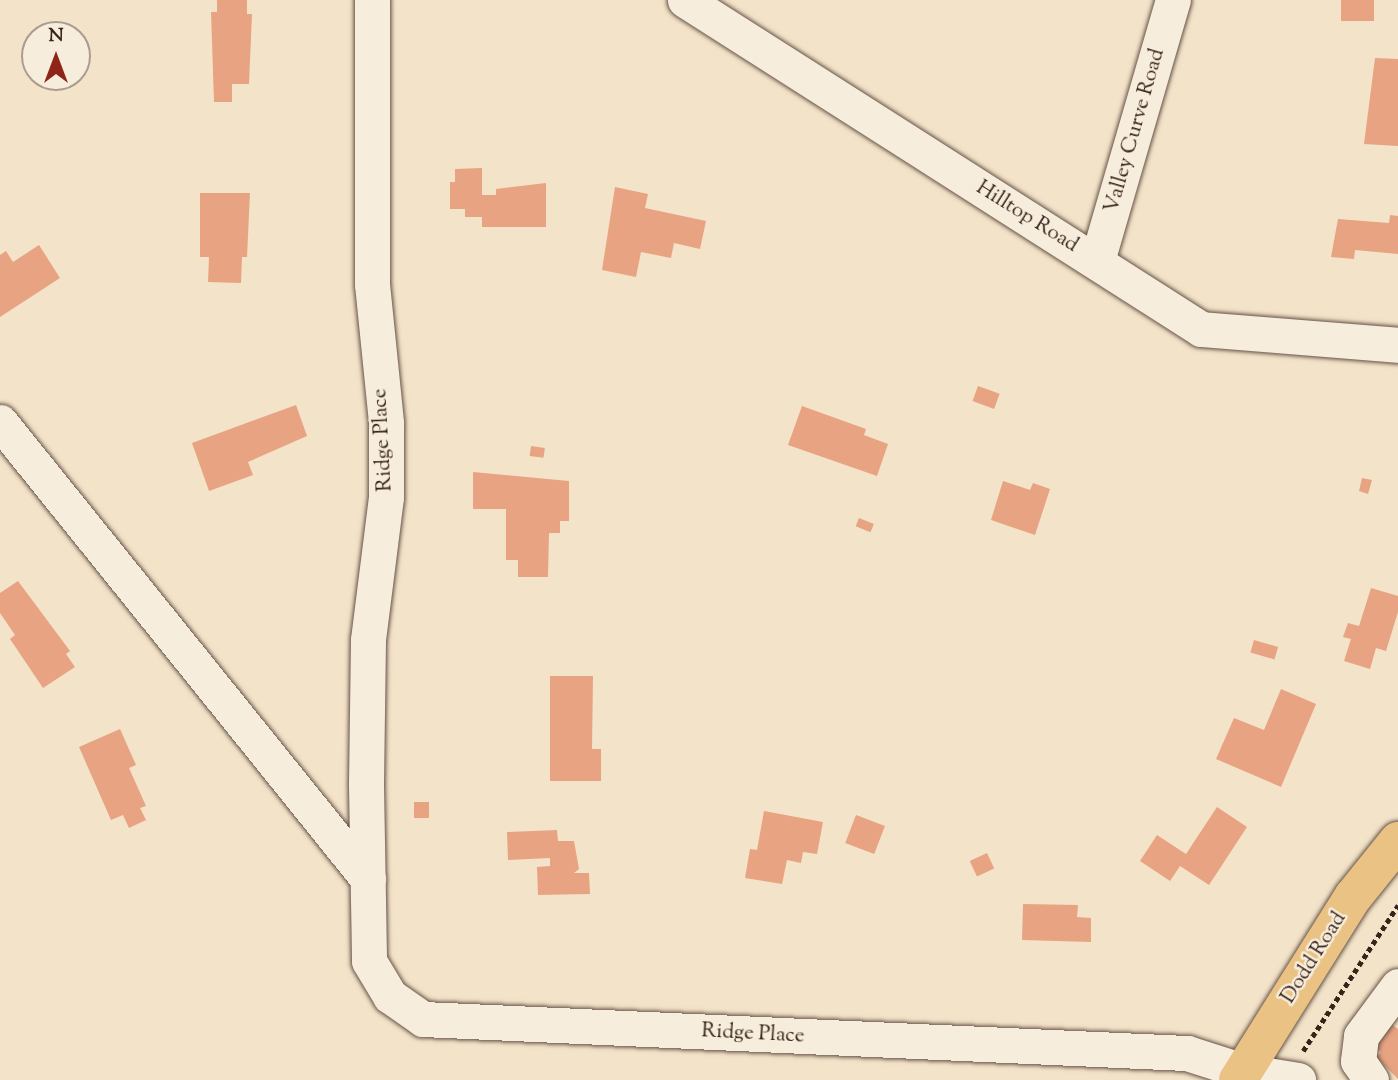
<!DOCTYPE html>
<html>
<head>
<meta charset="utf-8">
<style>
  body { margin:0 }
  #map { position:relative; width:1398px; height:1080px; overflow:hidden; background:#f3e3c9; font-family:"Sorts Mill Goudy",serif }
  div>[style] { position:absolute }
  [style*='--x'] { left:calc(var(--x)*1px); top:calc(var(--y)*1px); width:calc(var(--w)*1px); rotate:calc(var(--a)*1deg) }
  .building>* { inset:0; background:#e8a383; transform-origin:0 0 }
  .path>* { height:4.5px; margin-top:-2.25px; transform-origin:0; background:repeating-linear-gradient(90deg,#37231a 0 5px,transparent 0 8.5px) }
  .roads { filter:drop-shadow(0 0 2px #665346) drop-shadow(0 0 2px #665346) }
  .minor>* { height:35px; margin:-17.5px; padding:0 17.5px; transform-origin:17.5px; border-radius:17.5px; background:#f7eddc }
  .major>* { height:38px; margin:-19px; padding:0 19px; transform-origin:19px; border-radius:19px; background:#eac284 }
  span { translate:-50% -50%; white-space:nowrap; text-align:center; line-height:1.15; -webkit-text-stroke:5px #f7eddc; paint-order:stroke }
  .street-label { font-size:21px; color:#37231a }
  .north { position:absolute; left:21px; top:21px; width:70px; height:70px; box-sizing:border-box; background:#f7eddc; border:2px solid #aa9c8e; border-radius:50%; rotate:0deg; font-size:19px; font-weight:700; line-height:28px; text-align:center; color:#37231a }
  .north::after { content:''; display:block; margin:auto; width:24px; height:32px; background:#8f2418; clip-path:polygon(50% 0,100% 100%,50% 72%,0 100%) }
</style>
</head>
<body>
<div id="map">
  <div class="building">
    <div style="clip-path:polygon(217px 0,247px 0,247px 14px,252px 14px,249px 84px,232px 84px,232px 102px,214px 102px,211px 12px,217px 12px)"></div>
    <div style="left:1341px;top:0;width:33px;height:21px"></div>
    <div style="clip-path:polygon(1375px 58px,1398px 59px,1398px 146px,1364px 144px)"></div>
    <div style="clip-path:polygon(482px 168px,482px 195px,496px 195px,496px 189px,546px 183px,546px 227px,482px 227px,482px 217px,465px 217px,465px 209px,450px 209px,450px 182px,455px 182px,455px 169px)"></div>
    <div style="clip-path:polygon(615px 187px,648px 194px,645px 208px,706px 221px,700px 249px,674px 243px,671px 258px,641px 252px,636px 277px,602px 270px)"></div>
    <div style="clip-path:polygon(200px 193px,250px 193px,247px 257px,242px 257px,241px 283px,208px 282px,209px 257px,200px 257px)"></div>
    <div style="clip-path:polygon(1390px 215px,1398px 216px,1398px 254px,1355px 250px,1354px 259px,1331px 257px,1338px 219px,1389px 223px)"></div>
    <div style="clip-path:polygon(39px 245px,60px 278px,0 317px,0 255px,6px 251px,13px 262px)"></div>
    <div style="left:978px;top:386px;width:23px;height:16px;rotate:20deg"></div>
    <div style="clip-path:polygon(296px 405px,307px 436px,248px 462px,253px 475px,209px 491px,192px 443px)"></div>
    <div style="clip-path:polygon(802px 406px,866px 429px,864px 435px,888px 444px,877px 476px,788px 445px)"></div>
    <div style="left:531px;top:446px;width:14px;height:10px;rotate:8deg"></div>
    <div style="clip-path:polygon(473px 472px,569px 481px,569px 521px,560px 521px,560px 533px,549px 533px,548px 577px,518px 577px,518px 560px,506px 560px,506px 509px,473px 509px)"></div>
    <div style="clip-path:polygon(1362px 478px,1372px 480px,1368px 494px,1359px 491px)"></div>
    <div style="clip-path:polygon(1003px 481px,1030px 490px,1033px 483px,1050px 489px,1035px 535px,991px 520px)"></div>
    <div style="left:859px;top:518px;width:16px;height:9px;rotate:22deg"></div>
    <div style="clip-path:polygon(18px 581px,70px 651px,66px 654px,75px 667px,43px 688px,10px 639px,15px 635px,0 613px,0 593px)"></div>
    <div style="clip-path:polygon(1371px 588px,1398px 596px,1398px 612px,1386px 651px,1376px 648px,1370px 669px,1344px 661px,1351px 639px,1343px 637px,1348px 623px,1359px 626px)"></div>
    <div style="left:1254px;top:640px;width:25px;height:13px;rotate:16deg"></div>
    <div style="clip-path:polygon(550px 676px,593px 676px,592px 749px,601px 749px,601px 781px,550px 781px)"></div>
    <div style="clip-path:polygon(1281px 689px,1316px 704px,1281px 787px,1216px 759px,1234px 718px,1264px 730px)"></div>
    <div style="clip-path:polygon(120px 729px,136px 765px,129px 768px,146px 806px,140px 808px,146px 820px,129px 828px,123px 815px,111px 820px,79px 747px)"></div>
    <div style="left:414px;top:802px;width:15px;height:16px"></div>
    <div style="clip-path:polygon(1217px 807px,1247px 827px,1209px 885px,1180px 866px,1170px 881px,1140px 861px,1157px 835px,1186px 854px)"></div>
    <div style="clip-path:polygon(764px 811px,823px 822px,817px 854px,803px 852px,801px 863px,787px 860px,782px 884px,745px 878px,750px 849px,757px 850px)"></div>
    <div style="left:856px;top:815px;width:31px;height:30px;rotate:21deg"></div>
    <div style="clip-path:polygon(557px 830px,558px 841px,574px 841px,579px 869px,574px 873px,589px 873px,590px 894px,538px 895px,537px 867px,550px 866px,550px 858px,508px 860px,507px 832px)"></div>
    <div style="left:987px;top:853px;width:17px;height:19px;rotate:65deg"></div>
    <div style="clip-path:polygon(1023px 904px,1078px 905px,1077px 917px,1091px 918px,1091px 942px,1022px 940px)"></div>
    <div style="clip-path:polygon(1365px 1004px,1398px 1029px,1398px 1079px,1377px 1058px,1381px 1052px,1349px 1027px)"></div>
  </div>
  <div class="path">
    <div style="--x:1303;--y:1051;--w:174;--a:-56.9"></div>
  </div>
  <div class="roads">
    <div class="minor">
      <div style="--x:372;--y:0;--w:284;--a:90"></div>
      <div style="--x:372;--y:284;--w:140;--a:84.2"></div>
      <div style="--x:386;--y:423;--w:74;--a:90"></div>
      <div style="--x:386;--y:497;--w:144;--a:97.2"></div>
      <div style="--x:368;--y:640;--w:145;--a:90.8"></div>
      <div style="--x:366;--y:785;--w:176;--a:89"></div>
      <div style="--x:369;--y:961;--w:41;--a:59"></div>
      <div style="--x:390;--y:996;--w:40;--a:34.9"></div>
      <div style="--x:423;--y:1019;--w:765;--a:2.55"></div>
      <div style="--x:1187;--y:1053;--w:59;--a:17.8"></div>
      <div style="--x:1243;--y:1071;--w:56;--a:9.3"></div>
      <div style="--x:685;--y:0;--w:612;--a:32.52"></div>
      <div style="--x:1201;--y:329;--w:198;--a:4.6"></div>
      <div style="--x:1097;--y:261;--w:272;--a:-73.8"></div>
      <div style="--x:0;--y:422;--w:587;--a:51.16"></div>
      <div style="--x:1371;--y:1080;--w:23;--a:-124"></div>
      <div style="--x:1358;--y:1061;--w:25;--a:-83"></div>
      <div style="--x:1361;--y:1036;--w:62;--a:-53.5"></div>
    </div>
    <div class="major">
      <div style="--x:1238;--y:1080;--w:216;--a:-57.9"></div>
      <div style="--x:1353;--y:897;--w:72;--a:-51.2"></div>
    </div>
  </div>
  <div class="street-label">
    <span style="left:1135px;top:131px;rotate:-74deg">Valley Curve Road</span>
    <span style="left:1027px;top:217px;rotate:32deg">Hilltop Road</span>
    <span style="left:383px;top:440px;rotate:-93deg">Ridge Place</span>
    <span style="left:1314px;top:958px;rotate:-58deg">Dodd Road</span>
    <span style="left:753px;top:1034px;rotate:3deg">Ridge Place</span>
  </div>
  <div class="north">N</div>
</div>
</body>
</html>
